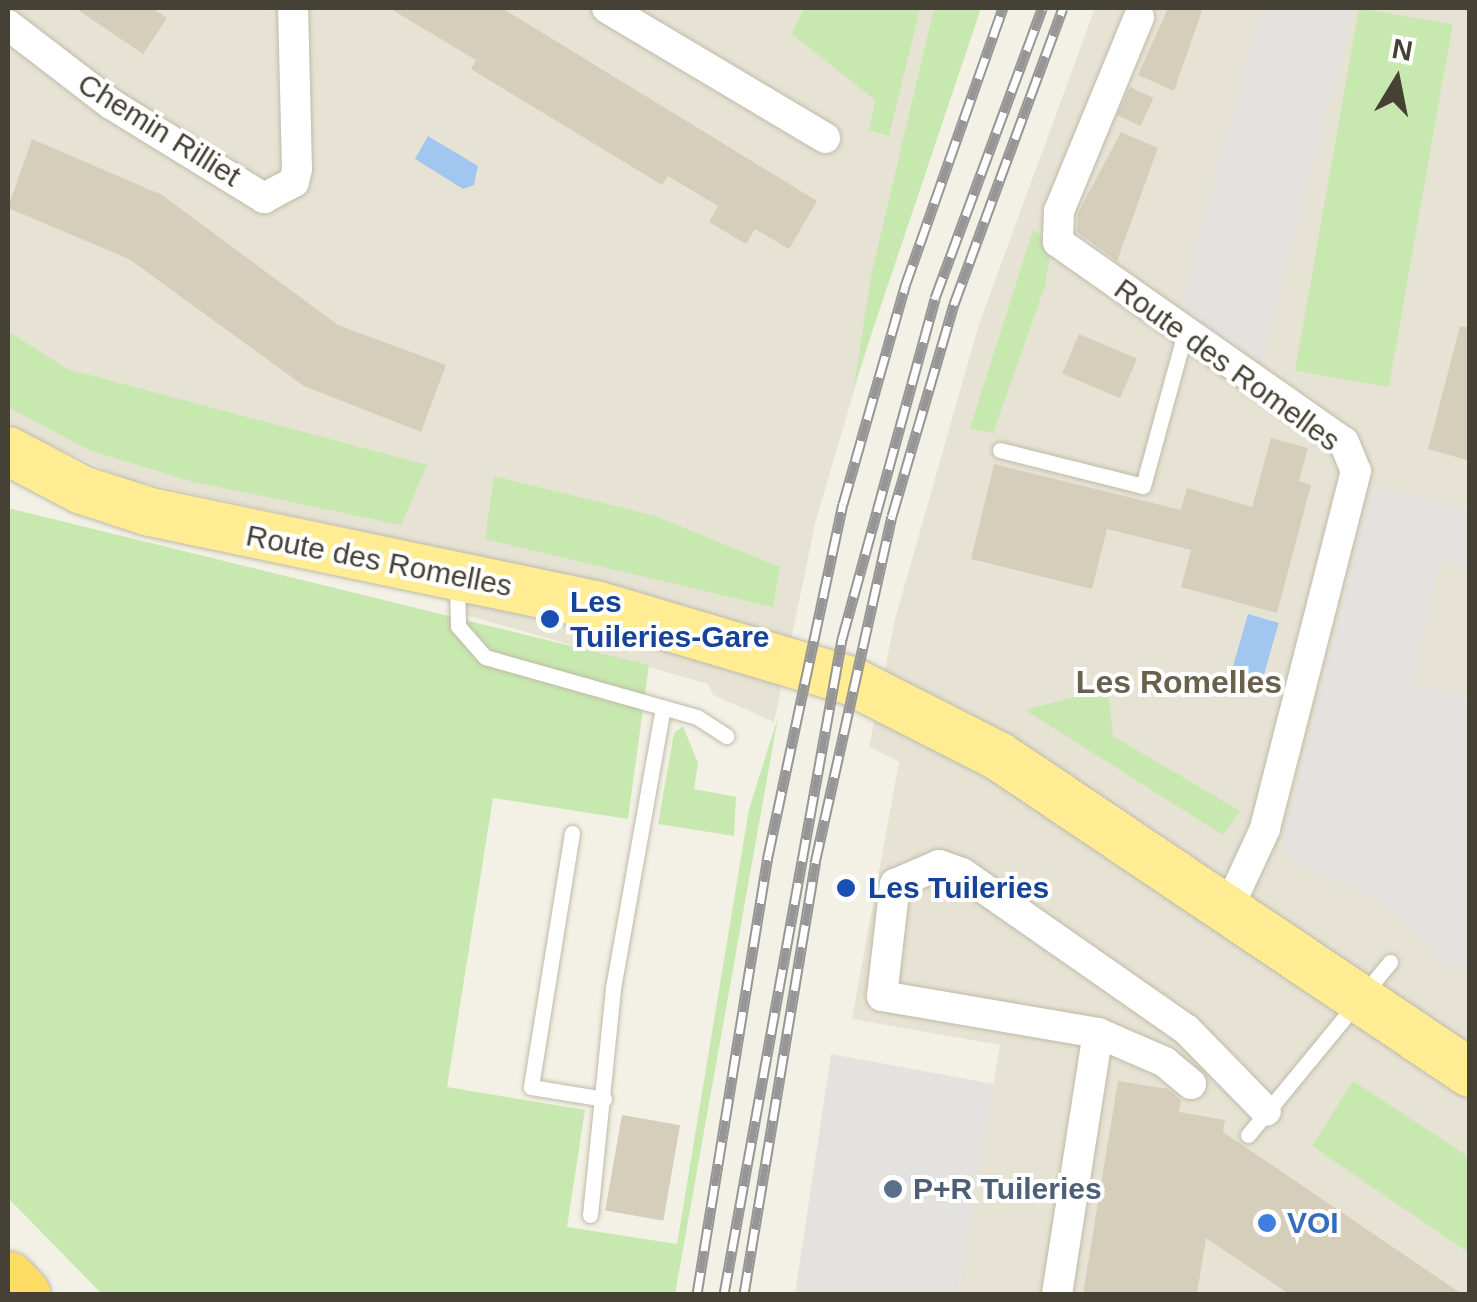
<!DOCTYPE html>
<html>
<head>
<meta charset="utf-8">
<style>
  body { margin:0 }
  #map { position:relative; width:1477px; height:1302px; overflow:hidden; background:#f3f1e6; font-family:Helvetica,sans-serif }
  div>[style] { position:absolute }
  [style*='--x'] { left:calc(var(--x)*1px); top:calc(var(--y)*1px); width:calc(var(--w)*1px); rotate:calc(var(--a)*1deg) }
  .residential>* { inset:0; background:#e7e3d4 }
  .green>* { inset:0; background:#c7e8ae; transform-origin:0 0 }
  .parking>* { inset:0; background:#e4e2de }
  .water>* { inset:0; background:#a1c7f1; transform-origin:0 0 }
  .building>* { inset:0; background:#d5cebb; transform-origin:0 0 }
  .roads { filter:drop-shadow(0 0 2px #bfbaa8) drop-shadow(0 0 2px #bfbaa8) }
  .lane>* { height:15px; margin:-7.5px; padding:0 7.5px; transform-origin:7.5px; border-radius:7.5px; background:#fff }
  .street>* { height:30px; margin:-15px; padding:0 15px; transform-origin:15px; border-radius:15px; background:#fff }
  .primary>* { height:48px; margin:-24px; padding:0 24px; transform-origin:24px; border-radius:24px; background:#ffec93 }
  .highway>* { height:55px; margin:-27.5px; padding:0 27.5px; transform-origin:27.5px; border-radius:27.5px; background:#ffdd65 }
  .rail>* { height:11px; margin-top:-5.5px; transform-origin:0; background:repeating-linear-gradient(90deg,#fff 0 22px,#969696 0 44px); box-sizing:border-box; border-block:2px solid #969696 }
  .dots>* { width:28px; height:28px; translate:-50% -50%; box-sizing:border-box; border:5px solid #fff; border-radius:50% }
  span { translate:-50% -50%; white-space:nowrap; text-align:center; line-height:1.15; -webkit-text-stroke:8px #fff; paint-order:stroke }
  .street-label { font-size:30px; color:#464135 }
  .transit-label { font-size:30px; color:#164399; font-weight:700 }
  .left { translate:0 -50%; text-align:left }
  .service-label { font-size:30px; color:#4e5e75; font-weight:700 }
  .shop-label { font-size:30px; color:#366cbe; font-weight:700 }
  .neighbourhood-label { font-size:32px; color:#69614c; font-weight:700 }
  .frame { position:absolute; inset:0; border:10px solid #464135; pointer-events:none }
  .north { position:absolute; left:1347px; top:30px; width:100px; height:100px; -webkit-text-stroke:8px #fff; paint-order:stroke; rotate:10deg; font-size:28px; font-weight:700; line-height:40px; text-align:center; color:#464135 }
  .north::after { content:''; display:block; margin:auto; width:35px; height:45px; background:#464135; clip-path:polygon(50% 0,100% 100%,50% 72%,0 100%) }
</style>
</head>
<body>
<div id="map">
  <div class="residential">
    <div style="clip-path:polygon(8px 8px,967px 8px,816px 520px,774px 722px,713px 695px,708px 684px,462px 614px,472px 555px,127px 479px,8px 426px)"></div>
    <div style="clip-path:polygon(1095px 8px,1469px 8px,1469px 1294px,958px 1294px,1000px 1045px,852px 1019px,899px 762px,869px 747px,895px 619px,979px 324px)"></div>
  </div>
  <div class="green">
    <div style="clip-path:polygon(804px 8px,920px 8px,889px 136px,869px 130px,875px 100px,792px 34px)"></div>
    <div style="clip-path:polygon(934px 8px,981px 8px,854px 386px,871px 276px)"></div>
    <div style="left:1359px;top:8px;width:95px;height:368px;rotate:10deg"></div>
    <div style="clip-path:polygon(1033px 230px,1052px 242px,1045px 286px,993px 433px,970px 428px)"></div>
    <div style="clip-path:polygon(8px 331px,67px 369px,427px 465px,401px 525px,190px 481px,89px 450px,8px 407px)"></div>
    <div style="clip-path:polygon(494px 476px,655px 516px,780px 567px,773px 607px,485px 539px)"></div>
    <div style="clip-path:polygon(8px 508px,649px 665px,628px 819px,493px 798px,447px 1087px,585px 1110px,567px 1227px,677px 1244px,749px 809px,778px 717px,675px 1294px,102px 1294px,8px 1198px)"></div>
    <div style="clip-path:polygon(1108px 688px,1113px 736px,1240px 811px,1223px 835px,1025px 710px)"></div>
    <div style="clip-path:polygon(683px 726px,698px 763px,694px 789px,736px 797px,734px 836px,658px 824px,674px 733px)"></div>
    <div style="clip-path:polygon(1353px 1081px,1469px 1157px,1469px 1253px,1312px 1146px)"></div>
  </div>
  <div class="parking">
    <div style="clip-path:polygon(1261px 8px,1354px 8px,1261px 362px,1179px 309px)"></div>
    <div style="clip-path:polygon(1372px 485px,1469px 509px,1469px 568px,1440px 561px,1413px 684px,1469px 698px,1469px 972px,1430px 959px,1433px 945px,1365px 895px,1291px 860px,1282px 846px)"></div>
    <div style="clip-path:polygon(831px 1054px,994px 1084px,958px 1294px,795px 1294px)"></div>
  </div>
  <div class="water">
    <div style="clip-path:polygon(428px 136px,478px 166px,474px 185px,463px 189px,415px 159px)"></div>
    <div style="left:1248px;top:614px;width:32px;height:57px;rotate:16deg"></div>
  </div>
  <div class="building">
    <div style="clip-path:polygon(75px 8px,152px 8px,167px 18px,143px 54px)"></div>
    <div style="clip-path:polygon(389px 8px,502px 8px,817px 201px,789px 249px,755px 229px,746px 244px,709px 222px,718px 206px,668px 176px,662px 185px,471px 69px,476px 60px)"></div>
    <div style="clip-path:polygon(1168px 8px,1203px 8px,1174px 91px,1138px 75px)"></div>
    <div style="left:1130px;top:87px;width:26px;height:31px;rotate:25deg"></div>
    <div style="clip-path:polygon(1121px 132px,1158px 148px,1117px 261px,1077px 232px,1078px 213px)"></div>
    <div style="clip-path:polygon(32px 139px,162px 195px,338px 325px,446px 365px,421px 432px,304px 386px,129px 259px,8px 208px)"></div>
    <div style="clip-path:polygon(1460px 326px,1470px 328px,1470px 461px,1428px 449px)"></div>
    <div style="left:1079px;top:334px;width:63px;height:43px;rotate:23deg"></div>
    <div style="clip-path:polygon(1271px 438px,1308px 448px,1299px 481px,1311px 485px,1277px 613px,1181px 587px,1191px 550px,1107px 529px,1092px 589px,971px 559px,994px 464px,1181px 510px,1187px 488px,1252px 507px)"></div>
    <div style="clip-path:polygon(1118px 1081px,1168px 1089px,1181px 1100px,1179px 1112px,1225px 1120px,1223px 1132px,1462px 1294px,1289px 1294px,1206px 1238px,1197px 1294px,1083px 1294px)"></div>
    <div style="left:622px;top:1115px;width:59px;height:97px;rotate:10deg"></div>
  </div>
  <div class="roads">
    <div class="lane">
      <div style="--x:1000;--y:450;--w:147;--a:14.1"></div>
      <div style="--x:1143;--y:486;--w:156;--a:-74.7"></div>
      <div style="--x:457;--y:579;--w:47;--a:88.8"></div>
      <div style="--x:458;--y:626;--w:41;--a:48.9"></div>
      <div style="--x:485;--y:657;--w:220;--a:15.8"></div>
      <div style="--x:697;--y:717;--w:35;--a:33"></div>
      <div style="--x:572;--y:833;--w:257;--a:99.2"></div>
      <div style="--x:531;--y:1087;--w:74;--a:9.3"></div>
      <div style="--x:1248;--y:1135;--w:224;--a:-50.6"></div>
      <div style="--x:590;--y:1215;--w:228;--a:-84.2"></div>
      <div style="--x:613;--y:988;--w:285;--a:-79.9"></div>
    </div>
    <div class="street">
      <div style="--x:607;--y:8;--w:254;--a:30.8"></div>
      <div style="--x:1139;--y:17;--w:210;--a:112.4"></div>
      <div style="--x:1059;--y:211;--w:31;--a:92"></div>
      <div style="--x:1058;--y:242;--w:349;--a:35"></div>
      <div style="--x:1344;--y:442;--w:31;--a:68"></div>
      <div style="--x:1356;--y:471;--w:369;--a:104.3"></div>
      <div style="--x:1265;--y:829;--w:93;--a:114.9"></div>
      <div style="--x:8;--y:25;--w:130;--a:37.5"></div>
      <div style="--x:111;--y:104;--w:180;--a:31.6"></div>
      <div style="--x:264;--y:198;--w:34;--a:-28"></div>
      <div style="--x:294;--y:182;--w:13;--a:-77"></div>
      <div style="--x:297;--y:169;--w:161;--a:-91.4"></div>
      <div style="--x:1191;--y:1084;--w:34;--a:-140"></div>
      <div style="--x:1165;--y:1062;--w:73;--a:-156.6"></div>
      <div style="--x:1098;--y:1033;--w:219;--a:-170.3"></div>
      <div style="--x:882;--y:996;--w:113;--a:-83.4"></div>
      <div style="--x:895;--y:884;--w:48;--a:-23.4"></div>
      <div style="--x:939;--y:865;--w:24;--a:19"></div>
      <div style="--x:962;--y:873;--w:274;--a:34.9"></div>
      <div style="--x:1187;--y:1030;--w:113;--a:45.7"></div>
      <div style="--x:1057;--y:1294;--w:264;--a:-81.1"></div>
    </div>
    <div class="primary">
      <div style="--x:8;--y:451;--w:84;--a:27.8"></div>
      <div style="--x:82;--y:490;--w:71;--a:17.9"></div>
      <div style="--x:150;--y:512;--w:456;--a:11.8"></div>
      <div style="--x:596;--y:605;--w:266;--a:16.6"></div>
      <div style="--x:851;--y:681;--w:167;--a:27"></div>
      <div style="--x:1000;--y:757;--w:566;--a:33.91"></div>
    </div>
    <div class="highway">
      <div style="--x:8;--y:1279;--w:21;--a:47"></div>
    </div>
  </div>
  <div class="rail">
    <div style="--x:697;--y:1294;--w:444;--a:-80.8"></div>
    <div style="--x:768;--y:856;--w:360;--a:-78"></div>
    <div style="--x:843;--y:504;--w:227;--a:-74.1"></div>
    <div style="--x:905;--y:286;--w:295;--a:-70.6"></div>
    <div style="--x:724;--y:1294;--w:666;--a:-79.79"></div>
    <div style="--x:842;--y:639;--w:353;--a:-74.7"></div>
    <div style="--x:935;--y:298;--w:309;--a:-69.7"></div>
    <div style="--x:744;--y:1294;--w:437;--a:-80.6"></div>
    <div style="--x:815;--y:863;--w:355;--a:-77.5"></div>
    <div style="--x:892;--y:516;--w:221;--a:-73.7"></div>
    <div style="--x:954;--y:304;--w:315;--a:-69.8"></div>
  </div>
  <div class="dots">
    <div style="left:550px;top:619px;background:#1a4fb4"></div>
    <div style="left:846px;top:888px;background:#1a4fb4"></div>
    <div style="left:893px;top:1189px;background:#5c6f8a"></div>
    <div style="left:1267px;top:1223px;background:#3f7fe0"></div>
  </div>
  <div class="street-label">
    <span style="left:159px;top:130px;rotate:32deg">Chemin Rilliet</span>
    <span style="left:1227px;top:365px;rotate:36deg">Route des Romelles</span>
    <span style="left:379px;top:561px;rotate:11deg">Route des Romelles</span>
  </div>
  <div class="transit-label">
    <span class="left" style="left:570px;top:619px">Les<br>Tuileries-Gare</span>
    <span class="left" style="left:868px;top:888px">Les Tuileries</span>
  </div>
  <div class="service-label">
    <span class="left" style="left:913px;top:1189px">P+R Tuileries</span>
  </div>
  <div class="shop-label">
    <span class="left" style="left:1287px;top:1223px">VOI</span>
  </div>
  <div class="neighbourhood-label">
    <span style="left:1179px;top:682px">Les Romelles</span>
  </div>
  <div class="frame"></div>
  <div class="north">N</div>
</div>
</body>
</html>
